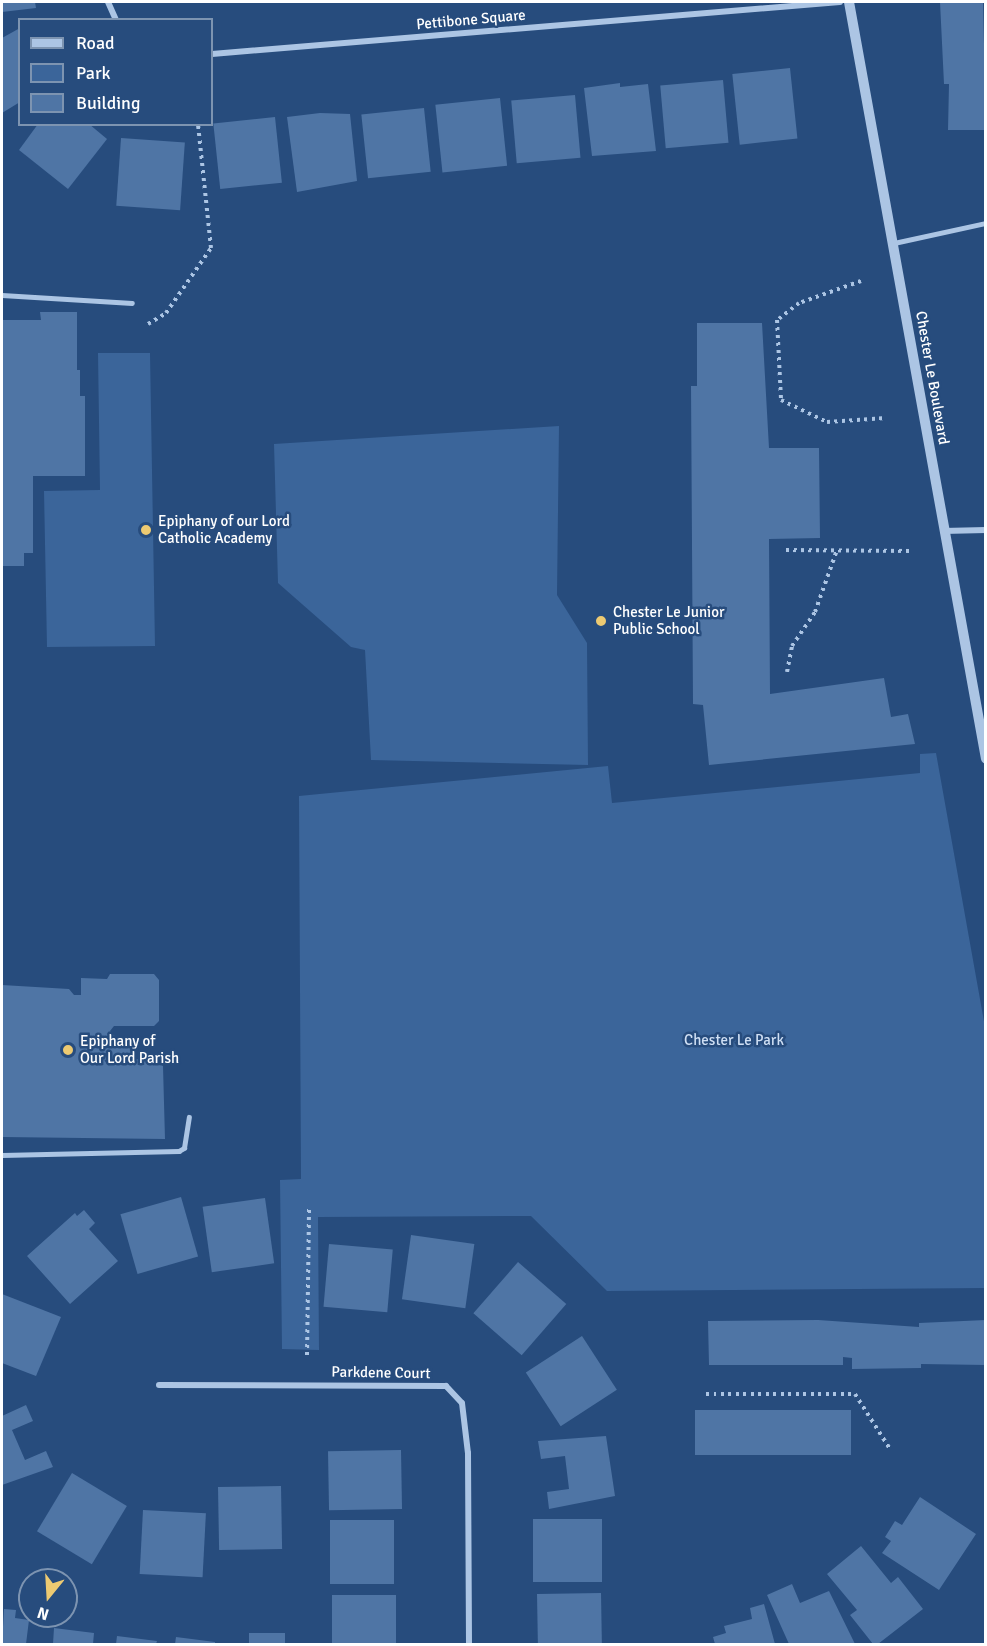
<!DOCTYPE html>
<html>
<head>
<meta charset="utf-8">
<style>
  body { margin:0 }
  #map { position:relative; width:987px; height:1646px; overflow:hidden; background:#274c7d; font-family:Signika,sans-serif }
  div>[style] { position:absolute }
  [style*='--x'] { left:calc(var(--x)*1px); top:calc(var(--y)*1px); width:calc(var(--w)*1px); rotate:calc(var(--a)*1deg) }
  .green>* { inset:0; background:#3b659a }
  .building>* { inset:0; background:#4f75a5; transform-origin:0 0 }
  .path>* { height:4px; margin-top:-2px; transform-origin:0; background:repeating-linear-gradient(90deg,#acc5e4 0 3px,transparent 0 7.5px) }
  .service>* { height:4.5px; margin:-2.25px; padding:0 2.25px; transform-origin:2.25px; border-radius:2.25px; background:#acc5e4 }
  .minor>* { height:6px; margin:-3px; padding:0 3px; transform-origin:3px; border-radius:3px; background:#acc5e4 }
  .tertiary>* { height:10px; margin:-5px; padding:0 5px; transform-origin:5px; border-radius:5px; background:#acc5e4 }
  .dots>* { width:16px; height:16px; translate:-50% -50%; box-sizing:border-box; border:3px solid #274c7d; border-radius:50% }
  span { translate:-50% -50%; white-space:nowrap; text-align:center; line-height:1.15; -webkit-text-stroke:5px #274c7d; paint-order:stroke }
  .street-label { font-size:15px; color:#fff }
  .poi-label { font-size:15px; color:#fff }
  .left { translate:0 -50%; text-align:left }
  .park-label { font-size:15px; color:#cfdff4 }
  .frame { position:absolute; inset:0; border:3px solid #fff; pointer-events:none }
  .legend { position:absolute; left:18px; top:18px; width:195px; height:108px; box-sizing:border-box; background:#274c7d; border:2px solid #7d94b1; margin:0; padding:8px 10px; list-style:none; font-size:18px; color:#fff }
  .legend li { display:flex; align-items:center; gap:12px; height:30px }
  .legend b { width:30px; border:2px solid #7d94b1 }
  .north { position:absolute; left:18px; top:1568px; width:60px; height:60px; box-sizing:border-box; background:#274c7d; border:2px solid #7d94b1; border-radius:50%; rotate:198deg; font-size:16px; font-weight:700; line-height:24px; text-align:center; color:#fff }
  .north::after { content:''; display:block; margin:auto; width:21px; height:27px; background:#edca72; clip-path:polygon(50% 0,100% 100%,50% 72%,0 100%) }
</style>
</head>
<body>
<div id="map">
  <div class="green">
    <div style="clip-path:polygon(98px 353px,150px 353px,155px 646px,47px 647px,44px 491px,100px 490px)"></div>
    <div style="clip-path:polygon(559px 426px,557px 595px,587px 643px,588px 765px,371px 760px,365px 650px,351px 647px,278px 583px,274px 444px)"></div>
    <div style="clip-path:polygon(936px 753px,985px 1027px,985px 1288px,607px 1291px,531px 1216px,318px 1217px,319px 1350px,282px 1349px,280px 1180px,301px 1179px,299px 796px,608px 766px,612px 803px,920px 773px,920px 754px)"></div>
  </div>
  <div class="building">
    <div style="clip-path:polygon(2px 2px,35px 2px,36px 8px,2px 12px)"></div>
    <div style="clip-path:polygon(940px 2px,983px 2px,986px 130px,948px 130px,949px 84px,944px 84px)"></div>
    <div style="clip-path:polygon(20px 28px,20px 102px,2px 113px,2px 38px)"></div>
    <div style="left:790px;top:68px;width:71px;height:58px;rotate:84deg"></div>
    <div style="left:723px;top:80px;width:63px;height:63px;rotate:85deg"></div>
    <div style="clip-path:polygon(620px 83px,620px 87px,648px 84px,656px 151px,592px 156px,584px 88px)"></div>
    <div style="left:575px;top:95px;width:63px;height:64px;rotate:85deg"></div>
    <div style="left:500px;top:98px;width:68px;height:65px;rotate:84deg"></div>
    <div style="left:424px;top:108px;width:64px;height:63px;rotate:84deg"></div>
    <div style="clip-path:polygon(320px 113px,350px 114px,357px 181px,297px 192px,287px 117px)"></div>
    <div style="left:275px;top:117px;width:66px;height:62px;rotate:84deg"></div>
    <div style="clip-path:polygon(38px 124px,89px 124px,107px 139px,68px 189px,19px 150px)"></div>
    <div style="left:121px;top:138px;width:64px;height:68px;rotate:4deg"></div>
    <div style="clip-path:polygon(40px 312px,77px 312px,77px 370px,80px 370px,80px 396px,85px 396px,85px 476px,33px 476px,33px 553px,24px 553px,24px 566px,2px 566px,2px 320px,41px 320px)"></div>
    <div style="clip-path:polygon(697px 323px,762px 323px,769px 448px,819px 448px,820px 538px,769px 539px,770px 694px,884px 678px,891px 717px,908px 714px,915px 744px,709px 765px,703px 705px,693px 704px,691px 386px,697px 386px)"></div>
    <div style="clip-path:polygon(110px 974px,154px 974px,159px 980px,159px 1021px,154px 1026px,114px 1026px,110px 1031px,120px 1042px,134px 1042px,134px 1059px,155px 1059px,163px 1066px,165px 1139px,2px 1137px,2px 985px,69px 989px,74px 995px,81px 995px,81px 978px,107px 979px)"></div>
    <div style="left:181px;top:1197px;width:62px;height:63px;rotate:74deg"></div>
    <div style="left:265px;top:1198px;width:66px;height:63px;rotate:82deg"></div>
    <div style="clip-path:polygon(84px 1210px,95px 1223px,89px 1229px,118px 1261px,70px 1304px,27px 1256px,75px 1213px,77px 1216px)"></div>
    <div style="left:411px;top:1235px;width:64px;height:65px;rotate:8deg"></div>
    <div style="left:329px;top:1244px;width:64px;height:63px;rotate:5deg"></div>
    <div style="left:518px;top:1262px;width:64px;height:68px;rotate:41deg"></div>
    <div style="clip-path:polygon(2px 1294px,61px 1317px,36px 1376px,2px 1363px)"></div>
    <div style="clip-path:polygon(818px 1320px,919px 1327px,919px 1323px,986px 1320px,986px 1365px,921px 1364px,921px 1368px,852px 1369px,852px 1358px,843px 1357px,843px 1365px,709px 1365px,708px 1321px)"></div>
    <div style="left:582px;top:1336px;width:64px;height:67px;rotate:57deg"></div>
    <div style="clip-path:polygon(26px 1405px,33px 1421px,12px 1430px,25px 1460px,46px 1451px,53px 1467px,2px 1485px,2px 1416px)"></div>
    <div style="left:851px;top:1410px;width:45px;height:156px;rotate:90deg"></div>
    <div style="clip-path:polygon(606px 1436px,615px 1496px,549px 1509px,547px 1492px,569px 1489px,565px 1456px,541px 1459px,538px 1441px)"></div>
    <div style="left:401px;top:1450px;width:59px;height:73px;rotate:89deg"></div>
    <div style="left:72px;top:1473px;width:64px;height:68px;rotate:31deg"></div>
    <div style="left:281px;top:1486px;width:63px;height:63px;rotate:89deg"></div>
    <div style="clip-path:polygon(920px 1497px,976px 1534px,939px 1590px,882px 1553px,891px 1541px,885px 1537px,895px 1521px,902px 1525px)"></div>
    <div style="left:143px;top:1510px;width:63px;height:64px;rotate:3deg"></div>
    <div style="left:533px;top:1519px;width:69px;height:63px"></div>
    <div style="left:330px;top:1520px;width:64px;height:64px"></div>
    <div style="clip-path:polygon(861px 1546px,891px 1583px,898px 1577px,923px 1609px,878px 1644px,873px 1644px,850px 1615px,857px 1610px,827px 1574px)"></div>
    <div style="clip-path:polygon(792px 1584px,800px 1603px,829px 1591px,855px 1644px,789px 1644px,767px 1595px)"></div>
    <div style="left:601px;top:1593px;width:51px;height:64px;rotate:89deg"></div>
    <div style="left:332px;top:1595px;width:64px;height:49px"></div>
    <div style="clip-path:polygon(764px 1604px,775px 1644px,715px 1644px,713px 1637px,726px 1633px,724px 1626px,752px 1619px,750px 1608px)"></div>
    <div style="clip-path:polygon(4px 1609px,16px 1610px,15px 1618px,29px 1620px,26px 1644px,2px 1644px)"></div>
    <div style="clip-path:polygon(54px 1628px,94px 1633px,93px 1644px,53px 1644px)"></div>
    <div style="left:249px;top:1633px;width:36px;height:11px"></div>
    <div style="clip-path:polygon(117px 1636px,157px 1641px,156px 1644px,116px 1644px)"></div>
    <div style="clip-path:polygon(176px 1637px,215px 1642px,215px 1644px,175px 1644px)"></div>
  </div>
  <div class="path">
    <div style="--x:861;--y:281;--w:66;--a:160.5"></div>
    <div style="--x:799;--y:303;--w:28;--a:142"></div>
    <div style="--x:777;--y:320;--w:80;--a:87.1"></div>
    <div style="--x:781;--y:400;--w:51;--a:25.6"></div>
    <div style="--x:827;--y:422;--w:59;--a:-3.9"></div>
    <div style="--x:148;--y:324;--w:21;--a:-31"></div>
    <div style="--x:166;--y:313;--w:79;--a:-55.3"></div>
    <div style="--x:211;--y:248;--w:125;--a:-96"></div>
    <div style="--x:786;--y:550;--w:125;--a:0.5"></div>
    <div style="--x:787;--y:672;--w:26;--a:-79"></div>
    <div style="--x:792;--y:646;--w:41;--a:-55.9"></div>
    <div style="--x:815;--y:612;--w:66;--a:-70.5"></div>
    <div style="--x:307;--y:1355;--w:147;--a:-89.2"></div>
    <div style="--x:706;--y:1394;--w:149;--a:0"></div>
    <div style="--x:855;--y:1394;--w:65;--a:57.5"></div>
  </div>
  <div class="service">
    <div style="--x:894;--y:243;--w:94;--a:-12.3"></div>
    <div style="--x:2;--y:295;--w:130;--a:3.5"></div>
    <div style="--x:2;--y:1155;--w:177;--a:-1.3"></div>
    <div style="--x:179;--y:1151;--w:6;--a:-31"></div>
    <div style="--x:184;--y:1148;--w:31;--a:-81"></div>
  </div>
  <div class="minor">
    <div style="--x:108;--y:2;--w:20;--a:66"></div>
    <div style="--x:212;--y:54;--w:630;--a:-4.73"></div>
    <div style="--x:943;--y:531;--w:43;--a:-1.3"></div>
    <div style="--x:159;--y:1385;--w:287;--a:0.2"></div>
    <div style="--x:446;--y:1386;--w:23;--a:47"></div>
    <div style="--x:462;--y:1403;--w:50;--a:83.2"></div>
    <div style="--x:468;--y:1453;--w:191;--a:89.7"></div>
  </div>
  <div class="tertiary">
    <div style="--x:849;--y:2;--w:769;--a:79.74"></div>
  </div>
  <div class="dots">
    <div style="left:146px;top:530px;background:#edca72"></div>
    <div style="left:601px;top:621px;background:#edca72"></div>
    <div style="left:68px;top:1050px;background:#edca72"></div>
  </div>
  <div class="street-label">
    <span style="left:471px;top:20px;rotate:-5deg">Pettibone Square</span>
    <span style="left:932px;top:378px;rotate:80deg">Chester Le Boulevard</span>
    <span style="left:381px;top:1373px;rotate:1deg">Parkdene Court</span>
  </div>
  <div class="poi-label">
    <span class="left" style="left:158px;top:530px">Epiphany of our Lord<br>Catholic Academy</span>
    <span class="left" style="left:613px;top:621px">Chester Le Junior<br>Public School</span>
    <span class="left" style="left:80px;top:1050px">Epiphany of<br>Our Lord Parish</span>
  </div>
  <div class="park-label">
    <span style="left:734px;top:1041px">Chester Le Park</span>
  </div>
  <div class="frame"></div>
  <ul class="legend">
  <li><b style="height:8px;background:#acc5e4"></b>Road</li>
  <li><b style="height:16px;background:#3b659a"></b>Park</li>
  <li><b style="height:16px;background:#4f75a5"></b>Building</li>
  </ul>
  <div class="north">N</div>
</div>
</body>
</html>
